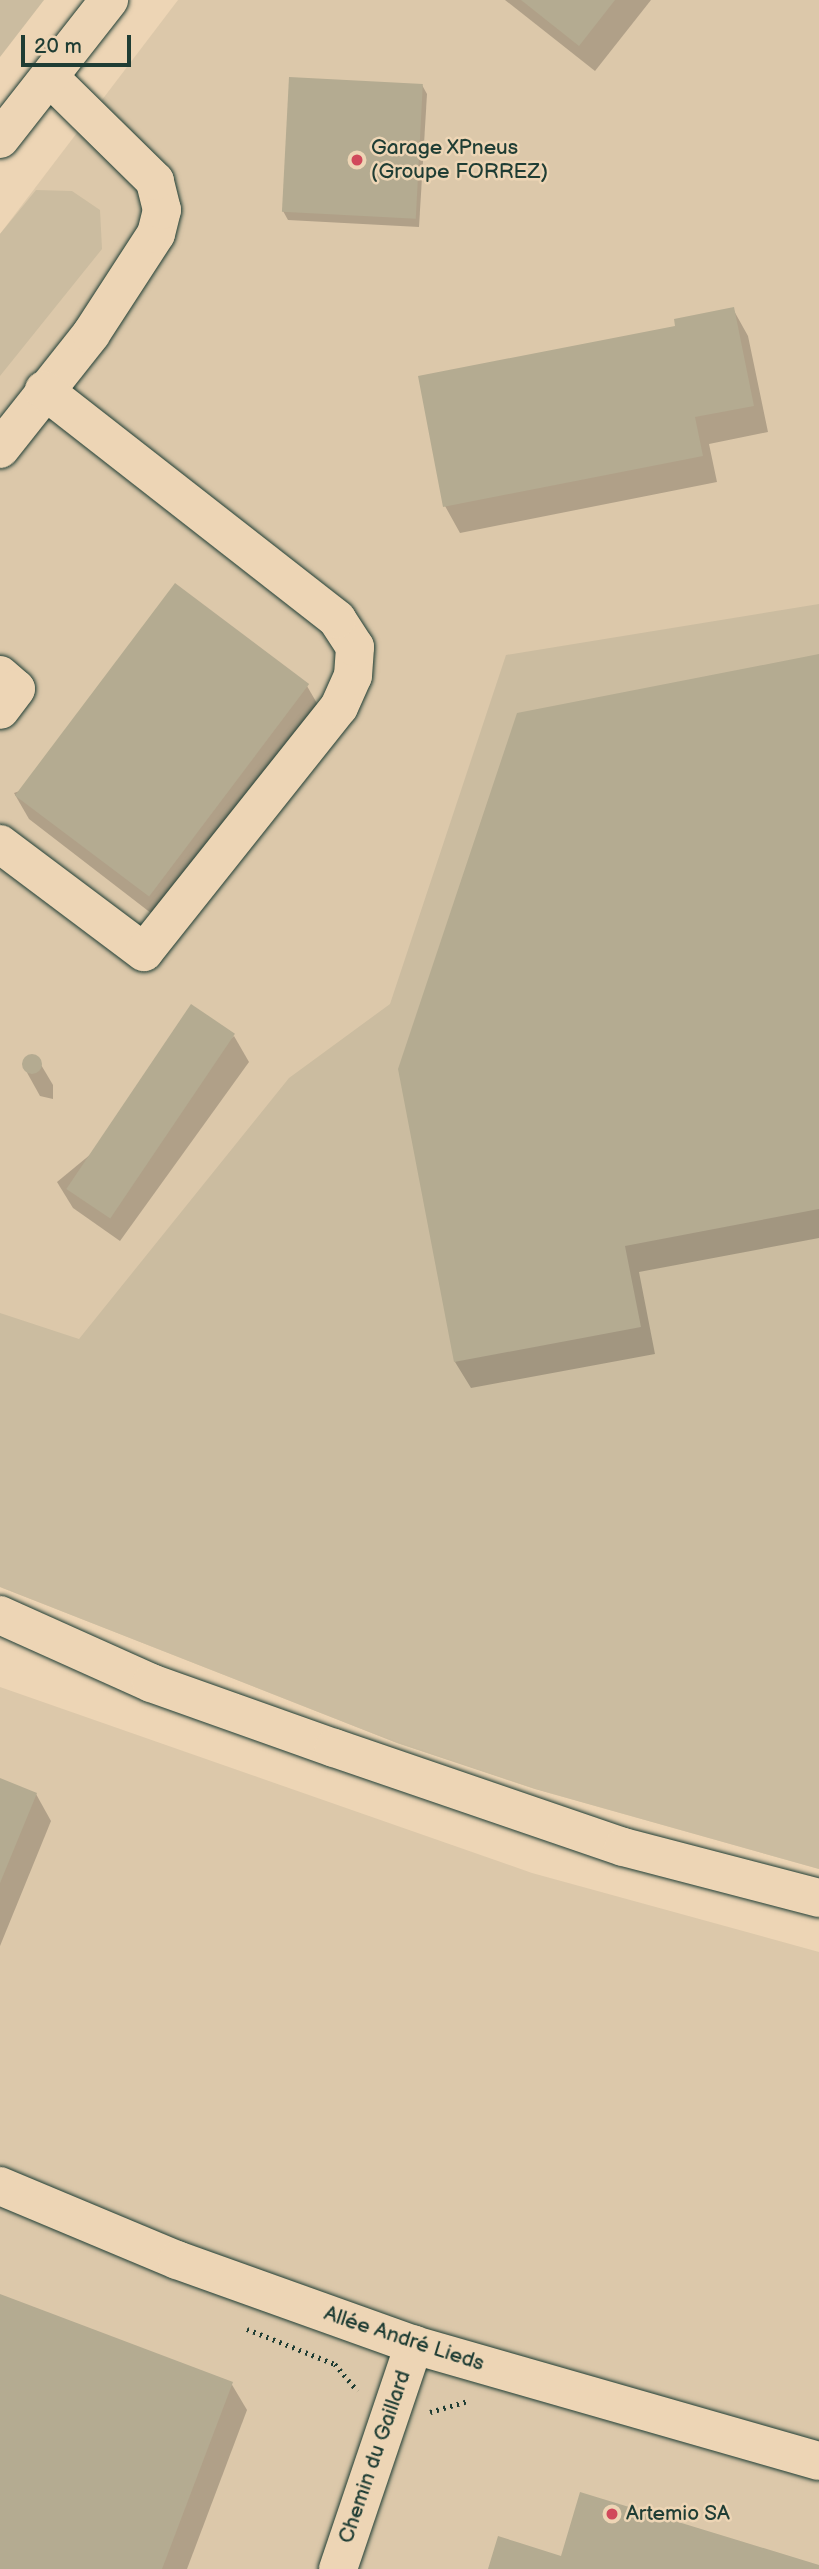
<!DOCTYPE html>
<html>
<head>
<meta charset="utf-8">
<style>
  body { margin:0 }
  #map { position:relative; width:819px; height:2569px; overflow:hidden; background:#edd5b5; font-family:"Balsamiq Sans",sans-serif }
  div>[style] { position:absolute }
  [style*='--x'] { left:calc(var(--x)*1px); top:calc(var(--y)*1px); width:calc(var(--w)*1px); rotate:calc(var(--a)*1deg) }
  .built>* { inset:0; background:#dcc8aa }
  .green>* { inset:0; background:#cbbca0 }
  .shadow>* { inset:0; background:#0003 }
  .building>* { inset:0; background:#b4ab91; transform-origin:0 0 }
  .round { border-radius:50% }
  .path>* { height:4.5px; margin-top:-2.25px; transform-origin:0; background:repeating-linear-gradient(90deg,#1f3d34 0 2px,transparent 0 7px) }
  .roads { filter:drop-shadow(0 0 2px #1f3d34) drop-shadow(0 0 2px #1f3d34) }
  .minor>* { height:38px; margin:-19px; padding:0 19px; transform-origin:19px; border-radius:19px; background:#edd5b5 }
  .major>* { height:38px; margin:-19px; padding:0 19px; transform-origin:19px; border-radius:19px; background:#edd5b5 }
  .highway>* { height:38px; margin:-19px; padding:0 19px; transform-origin:19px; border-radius:19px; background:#edd5b5 }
  .dots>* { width:19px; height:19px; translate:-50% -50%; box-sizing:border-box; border:4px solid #edd5b5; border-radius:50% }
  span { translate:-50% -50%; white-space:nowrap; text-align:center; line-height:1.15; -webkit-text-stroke:5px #edd5b5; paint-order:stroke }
  .poi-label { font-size:21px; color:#1f3d34 }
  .left { translate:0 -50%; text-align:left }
  .street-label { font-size:21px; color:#1f3d34 }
  .scale { position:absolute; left:21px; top:35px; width:110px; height:32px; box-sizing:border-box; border:4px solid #1f3d34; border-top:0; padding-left:9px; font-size:21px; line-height:24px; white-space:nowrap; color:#1f3d34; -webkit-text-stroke:5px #edd5b5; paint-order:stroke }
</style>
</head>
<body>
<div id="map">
  <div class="built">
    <div style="clip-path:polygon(178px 0,819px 0,819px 1869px,535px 1789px,397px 1743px,0 1587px,0 234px)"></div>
    <div style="clip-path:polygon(0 1687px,532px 1873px,819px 1952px,819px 2569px,0 2569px)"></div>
  </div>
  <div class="green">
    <div style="clip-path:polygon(0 0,44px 0,0 57px)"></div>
    <div style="clip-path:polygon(36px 190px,72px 191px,100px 210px,102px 249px,0 376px,0 234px)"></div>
    <div style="clip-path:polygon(819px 604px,819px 1869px,535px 1789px,397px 1743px,0 1587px,0 1313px,79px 1339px,289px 1078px,390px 1004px,506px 655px)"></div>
  </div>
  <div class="shadow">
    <div style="clip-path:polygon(505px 0,651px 0,595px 71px)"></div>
    <div style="clip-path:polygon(422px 85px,427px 94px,419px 227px,288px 220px,283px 211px)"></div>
    <div style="clip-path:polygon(733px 309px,748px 336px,768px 432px,709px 444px,717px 482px,460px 533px,445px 506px)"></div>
    <div style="clip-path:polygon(819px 656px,819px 1238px,639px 1272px,655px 1354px,471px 1388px,455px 1362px)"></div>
    <div style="clip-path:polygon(307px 686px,322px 712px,160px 920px,29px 819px,14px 793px)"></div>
    <div style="clip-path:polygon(234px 1036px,249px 1062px,120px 1241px,73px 1208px,57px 1182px)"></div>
    <div style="clip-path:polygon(26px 1058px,37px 1058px,53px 1085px,53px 1099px,40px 1096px,25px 1069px)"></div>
    <div style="clip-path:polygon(0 1780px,36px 1794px,51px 1821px,0 1946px)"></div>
    <div style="clip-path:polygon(0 2296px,231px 2383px,247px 2410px,187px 2569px,0 2569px)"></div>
  </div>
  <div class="building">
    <div style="clip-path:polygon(521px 0,615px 0,579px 46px)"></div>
    <div style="left:289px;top:77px;width:134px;height:135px;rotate:3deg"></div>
    <div style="clip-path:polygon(734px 307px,754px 406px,695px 417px,703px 456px,443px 507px,418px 376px,675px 326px,674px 319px)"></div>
    <div style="left:175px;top:583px;width:168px;height:266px;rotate:37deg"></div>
    <div style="clip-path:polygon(819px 654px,819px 1209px,625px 1246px,641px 1327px,454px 1362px,398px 1069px,517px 713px)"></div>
    <div style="left:191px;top:1004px;width:53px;height:223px;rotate:34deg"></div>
    <div class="round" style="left:22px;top:1054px;width:20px;height:20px"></div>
    <div style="clip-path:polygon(0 1778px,37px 1793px,0 1883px)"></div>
    <div style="clip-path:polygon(0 2294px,233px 2382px,162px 2569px,0 2569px)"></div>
    <div style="clip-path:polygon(580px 2492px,819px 2565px,819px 2569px,488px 2569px,498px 2536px,561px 2556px)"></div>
  </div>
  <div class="path">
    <div style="--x:247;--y:2329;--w:95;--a:21.7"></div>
    <div style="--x:335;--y:2364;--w:35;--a:50"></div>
    <div style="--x:430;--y:2412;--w:40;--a:-16"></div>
  </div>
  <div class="roads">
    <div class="minor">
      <div style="--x:0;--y:449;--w:147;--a:-51.6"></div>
      <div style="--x:91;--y:334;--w:119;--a:-57"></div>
      <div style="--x:156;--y:234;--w:25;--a:-76"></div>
      <div style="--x:162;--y:210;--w:30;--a:-104"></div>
      <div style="--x:155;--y:181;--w:148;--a:-135.5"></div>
      <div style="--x:0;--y:675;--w:21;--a:41"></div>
      <div style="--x:16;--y:689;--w:26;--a:127"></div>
      <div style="--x:0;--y:844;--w:180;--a:36.9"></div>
      <div style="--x:144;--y:952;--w:313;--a:-51.5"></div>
      <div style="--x:339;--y:707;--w:34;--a:-66"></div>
      <div style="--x:353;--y:676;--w:29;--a:-86"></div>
      <div style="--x:355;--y:647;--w:33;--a:-123"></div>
      <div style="--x:337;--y:619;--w:372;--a:-142"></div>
      <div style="--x:0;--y:2186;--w:192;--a:22.7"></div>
      <div style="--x:177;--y:2260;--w:252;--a:19.7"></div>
      <div style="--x:414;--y:2345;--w:421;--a:16"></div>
      <div style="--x:338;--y:2569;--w:237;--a:-71.3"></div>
    </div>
    <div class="major">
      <div style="--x:0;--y:139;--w:177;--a:-51.9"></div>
    </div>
    <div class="highway">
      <div style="--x:0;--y:1615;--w:166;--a:24.2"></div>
      <div style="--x:151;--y:1683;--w:194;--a:19.6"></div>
      <div style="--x:334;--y:1748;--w:305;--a:18.9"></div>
      <div style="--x:623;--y:1847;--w:203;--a:14.6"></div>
    </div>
  </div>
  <div class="dots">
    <div style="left:357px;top:160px;background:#d1495b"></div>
    <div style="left:612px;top:2514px;background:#d1495b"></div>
  </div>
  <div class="poi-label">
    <span class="left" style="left:371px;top:160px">Garage XPneus<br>(Groupe FORREZ)</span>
    <span class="left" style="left:626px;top:2514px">Artemio SA</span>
  </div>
  <div class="street-label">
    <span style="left:404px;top:2339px;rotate:18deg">Allée André Lieds</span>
    <span style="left:375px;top:2457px;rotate:-71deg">Chemin du Gaillard</span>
  </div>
  <div class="scale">20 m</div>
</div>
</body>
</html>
